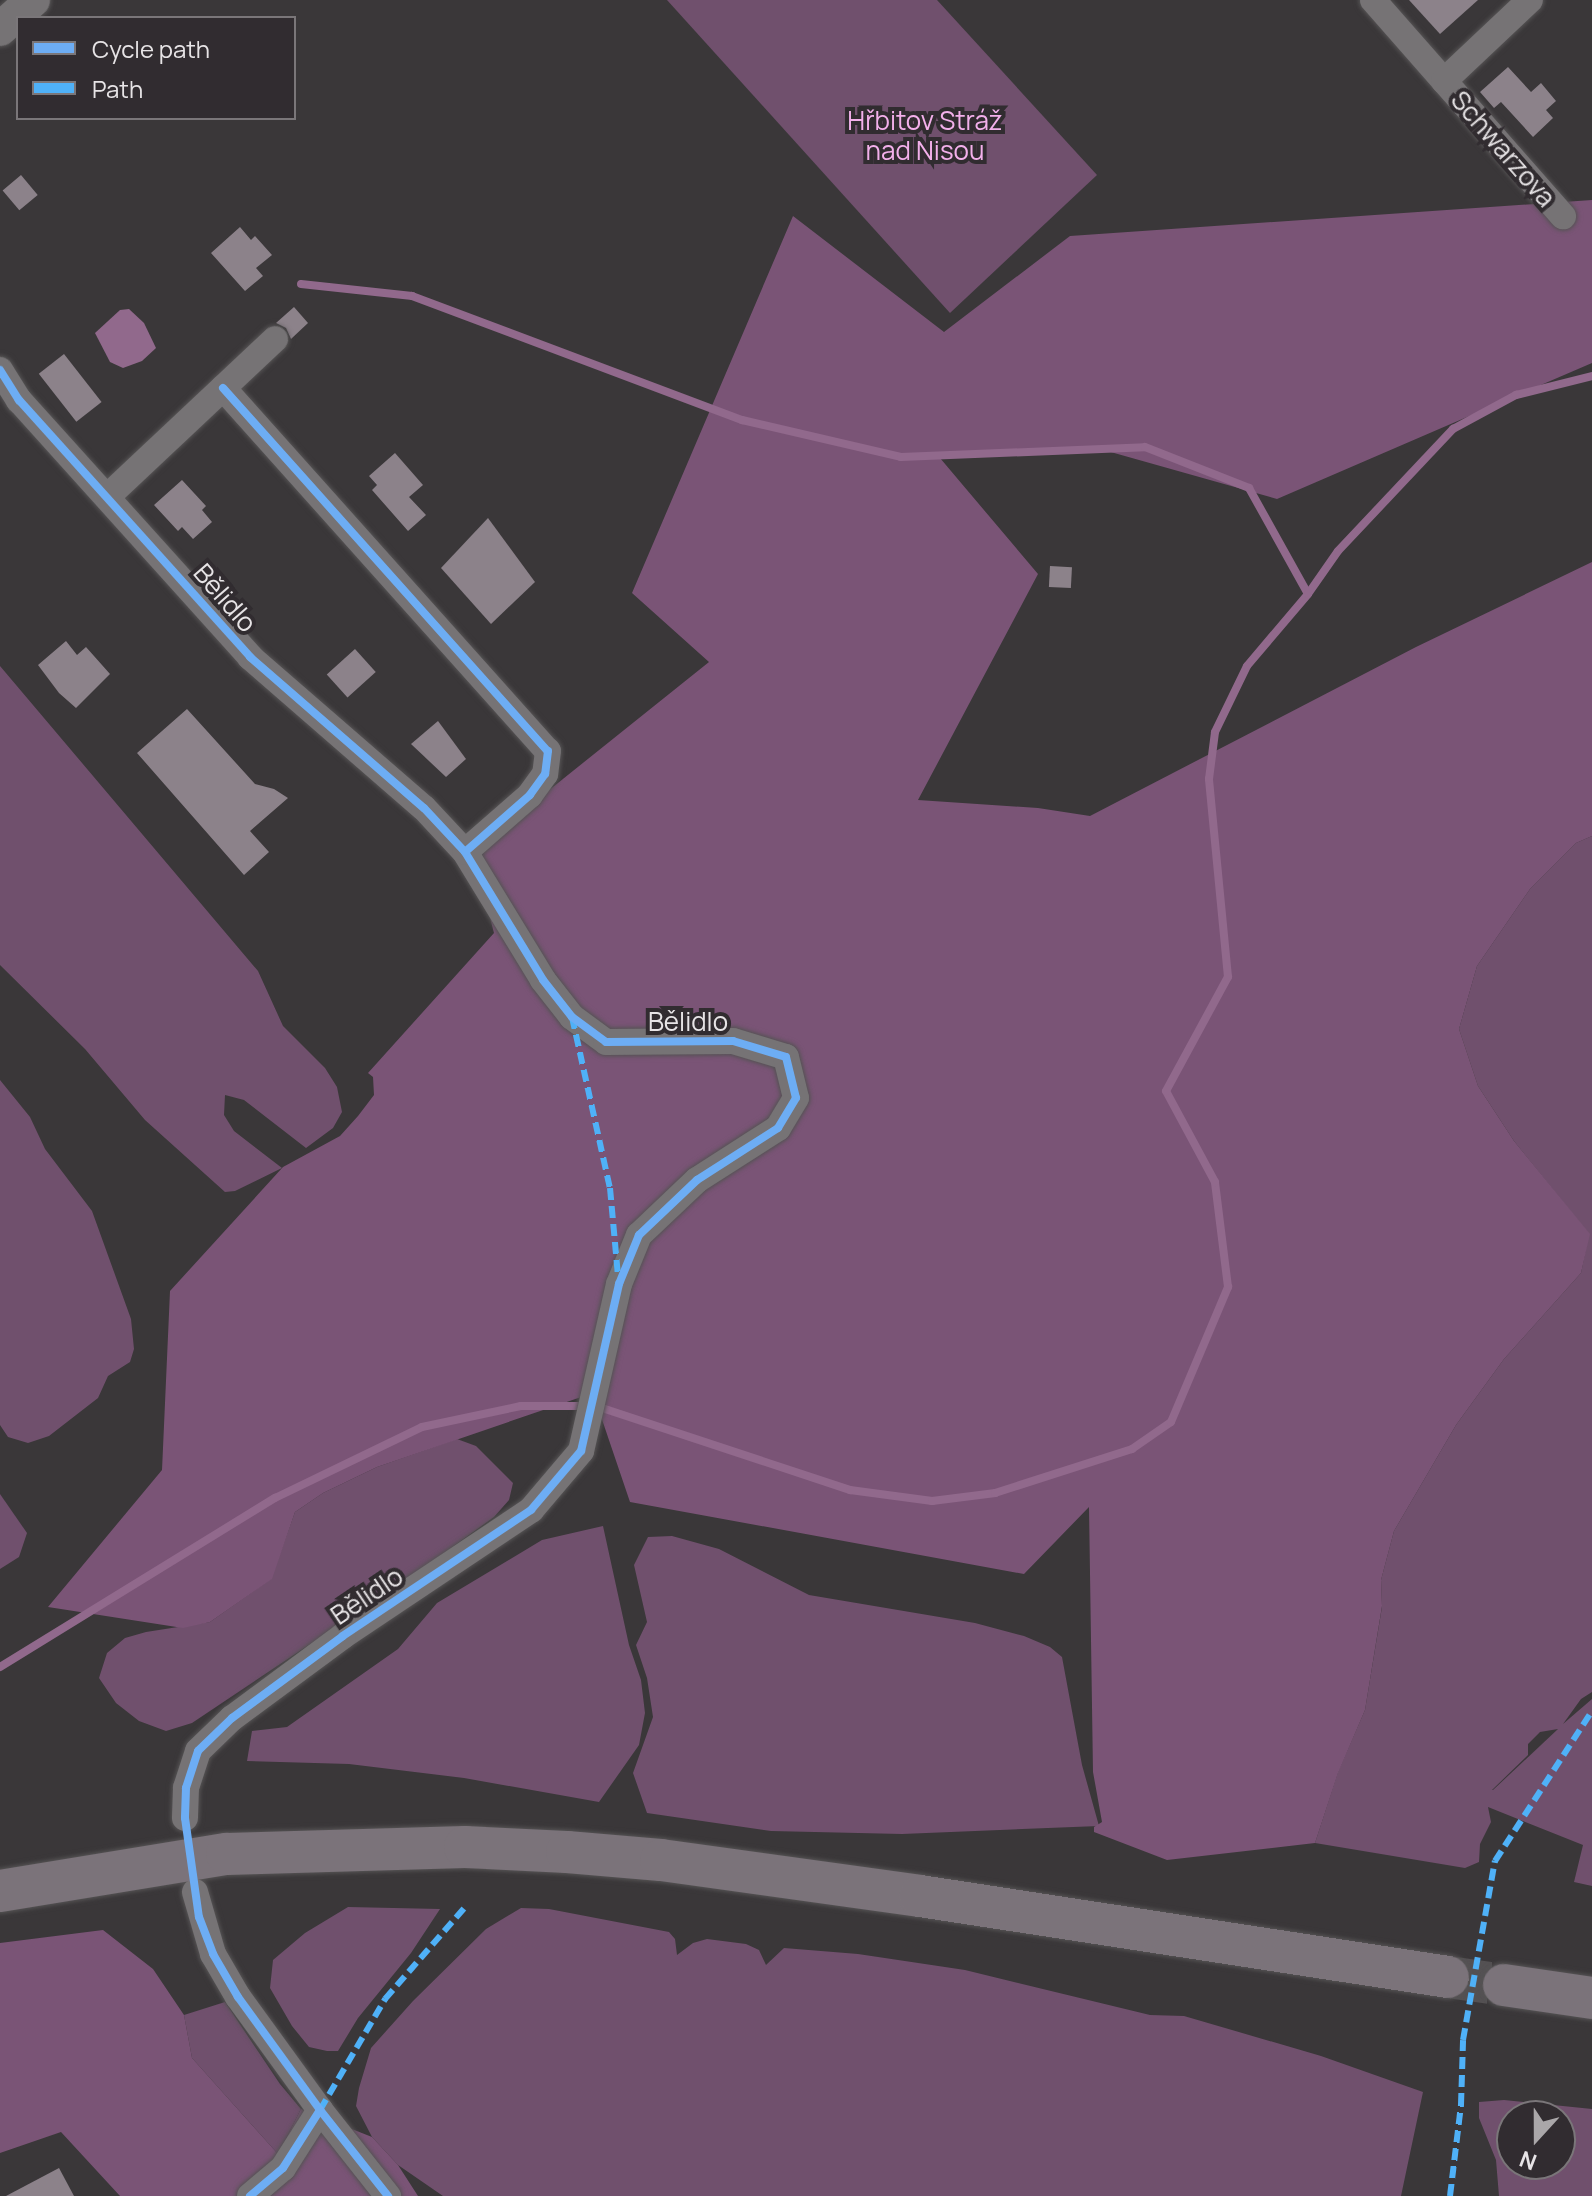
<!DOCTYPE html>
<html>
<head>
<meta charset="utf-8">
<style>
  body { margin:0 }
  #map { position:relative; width:1592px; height:2196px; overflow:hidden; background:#3a3739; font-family:Manrope,sans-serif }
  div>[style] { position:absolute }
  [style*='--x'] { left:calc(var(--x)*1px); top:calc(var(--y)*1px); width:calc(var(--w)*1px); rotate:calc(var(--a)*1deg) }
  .green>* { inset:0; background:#70506d }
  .forest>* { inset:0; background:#7a5476 }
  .water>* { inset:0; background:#91698c }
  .stream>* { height:8px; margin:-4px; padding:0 4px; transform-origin:4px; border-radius:4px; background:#91698c }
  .building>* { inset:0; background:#8c828a; transform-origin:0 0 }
  .primary-tunnel>* { height:42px; margin-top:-21px; transform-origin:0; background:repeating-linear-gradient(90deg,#545153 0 42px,transparent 0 63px) }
  .roads { filter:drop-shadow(0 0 2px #555354) drop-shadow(0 0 2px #555354) }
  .minor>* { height:26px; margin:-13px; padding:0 13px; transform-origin:13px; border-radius:13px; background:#767375 }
  .tertiary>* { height:34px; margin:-17px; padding:0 17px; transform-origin:17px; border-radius:17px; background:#767375 }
  .primary>* { height:42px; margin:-21px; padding:0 21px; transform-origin:21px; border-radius:21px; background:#7b737a }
  .quiet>* { height:6px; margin-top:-3px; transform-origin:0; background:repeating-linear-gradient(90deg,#4fb1f8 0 12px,transparent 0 18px) }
  .cycleway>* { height:8px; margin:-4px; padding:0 4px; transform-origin:4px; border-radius:4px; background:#6dadf4 }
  span { translate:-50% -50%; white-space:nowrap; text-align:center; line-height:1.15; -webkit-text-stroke:8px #312c30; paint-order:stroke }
  .park-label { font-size:26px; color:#f3b0eb }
  .street-label { font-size:26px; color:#e7e4e6 }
  .legend { position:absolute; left:16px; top:16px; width:280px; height:104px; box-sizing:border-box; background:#312c30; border:2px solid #7a7679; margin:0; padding:10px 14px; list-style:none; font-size:24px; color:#e7e4e6 }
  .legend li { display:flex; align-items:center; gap:16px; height:40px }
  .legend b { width:40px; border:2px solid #7a7679 }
  .north { position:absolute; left:1496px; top:2100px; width:80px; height:80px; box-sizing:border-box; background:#312c30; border:2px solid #7a7679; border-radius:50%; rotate:201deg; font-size:22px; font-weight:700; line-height:32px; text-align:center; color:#e7e4e6 }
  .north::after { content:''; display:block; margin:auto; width:28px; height:36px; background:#aaa7a9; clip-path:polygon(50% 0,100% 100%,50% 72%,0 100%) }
</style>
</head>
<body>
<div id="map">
  <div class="green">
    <div style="clip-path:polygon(667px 0,937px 0,1097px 175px,950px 313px)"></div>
    <div style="clip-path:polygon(0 666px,258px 971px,283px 1026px,325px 1068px,337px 1087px,342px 1112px,333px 1128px,306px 1148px,244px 1100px,225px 1095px,224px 1115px,234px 1131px,282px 1168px,235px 1191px,225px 1192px,145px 1120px,85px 1049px,0 965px)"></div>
    <div style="clip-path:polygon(evenodd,1592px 836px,1592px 1692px,1581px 1699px,1563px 1724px,1592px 1699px,1592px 1886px,1574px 1882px,1583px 1845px,1488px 1807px,1491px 1822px,1480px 1844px,1479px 1862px,1465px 1868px,1315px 1843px,1338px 1772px,1365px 1710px,1382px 1607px,1381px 1580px,1394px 1531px,1456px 1425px,1504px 1359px,1581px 1273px,1589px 1234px,1514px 1141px,1478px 1086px,1459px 1029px,1477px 966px,1530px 889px,1576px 843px,1592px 836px,1558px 1729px,1493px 1790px,1492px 1790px,1528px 1755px,1528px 1744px,1540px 1732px,1558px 1729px)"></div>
    <div style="clip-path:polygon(0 1080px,30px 1117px,45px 1149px,92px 1211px,131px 1319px,134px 1349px,130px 1362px,108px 1376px,98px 1398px,49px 1436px,28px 1443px,8px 1437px,0 1425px)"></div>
    <div style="clip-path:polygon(457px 1439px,476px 1446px,513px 1483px,509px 1500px,494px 1517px,409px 1578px,192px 1723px,166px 1731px,139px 1721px,116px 1703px,99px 1678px,107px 1653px,125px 1638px,146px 1632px,210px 1622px,271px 1579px,295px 1512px,323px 1493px,377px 1467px)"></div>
    <div style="clip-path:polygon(0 1494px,27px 1533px,19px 1557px,0 1569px)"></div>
    <div style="clip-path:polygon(603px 1526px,629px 1645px,641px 1680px,645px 1713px,639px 1745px,599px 1802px,464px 1778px,349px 1764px,247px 1761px,252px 1731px,287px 1727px,398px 1649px,437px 1603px,542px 1540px)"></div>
    <div style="clip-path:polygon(672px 1536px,719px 1549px,809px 1595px,975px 1623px,1024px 1636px,1050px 1647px,1062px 1657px,1082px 1765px,1099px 1826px,902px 1834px,771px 1831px,647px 1813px,633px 1773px,653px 1717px,647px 1678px,636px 1645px,647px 1622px,634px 1565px,648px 1537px)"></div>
    <div style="clip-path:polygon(348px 1907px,440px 1909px,411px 1953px,358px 2018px,338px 2051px,327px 2051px,309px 2047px,292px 2026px,270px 1988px,273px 1960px,305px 1933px)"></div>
    <div style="clip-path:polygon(521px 1908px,549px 1909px,669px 1932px,675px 1939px,677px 1955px,693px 1943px,707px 1939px,746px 1944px,759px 1950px,766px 1965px,784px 1948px,858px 1954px,965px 1970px,1150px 2015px,1184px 2016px,1321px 2056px,1423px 2092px,1401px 2196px,443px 2196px,398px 2165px,372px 2137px,356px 2106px,359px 2088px,371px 2048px,413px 2001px,486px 1929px)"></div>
    <div style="clip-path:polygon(225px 2002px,280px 2084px,301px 2109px,278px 2154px,192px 2058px,184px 2015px)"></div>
    <div style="clip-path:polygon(evenodd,1504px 2100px,1592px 2109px,1592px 2196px,1499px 2196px,1496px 2160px,1479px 2118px,1479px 2102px,1504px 2100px,1512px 2116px,1560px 2116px,1560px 2164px,1512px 2164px,1512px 2116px)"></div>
  </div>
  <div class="forest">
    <div style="clip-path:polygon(1592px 200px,1592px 363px,1277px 499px,1100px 449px,940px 458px,1038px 574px,918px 800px,1038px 808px,1090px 816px,1416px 647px,1592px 562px,1592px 836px,1576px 843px,1530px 889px,1477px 966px,1459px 1029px,1478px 1086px,1514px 1141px,1590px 1234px,1581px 1273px,1504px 1359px,1456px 1425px,1394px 1531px,1381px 1580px,1382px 1606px,1365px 1710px,1338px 1773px,1315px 1843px,1167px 1860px,1094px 1832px,1094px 1827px,1102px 1822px,1093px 1772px,1089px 1507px,1024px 1574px,630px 1502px,593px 1393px,377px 1467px,323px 1493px,295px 1512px,272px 1579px,210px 1622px,183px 1628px,48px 1607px,162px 1470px,170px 1291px,283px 1167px,340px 1136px,358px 1116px,374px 1095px,373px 1077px,368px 1073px,494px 933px,473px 851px,709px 662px,632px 593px,793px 216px,944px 332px,1070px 236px)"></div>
    <div style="clip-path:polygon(103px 1930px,153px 1969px,184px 2015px,192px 2058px,278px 2154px,301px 2109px,372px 2137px,398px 2165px,418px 2196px,120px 2196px,61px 2132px,0 2153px,0 1943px)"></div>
  </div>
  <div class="water">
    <div style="clip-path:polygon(129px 309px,144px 323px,156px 348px,142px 361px,123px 368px,110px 362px,95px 333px,120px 310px)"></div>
  </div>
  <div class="stream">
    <div style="--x:301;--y:284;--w:112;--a:6.2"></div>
    <div style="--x:412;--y:296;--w:353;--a:20.6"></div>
    <div style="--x:742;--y:420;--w:163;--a:13.1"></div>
    <div style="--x:901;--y:457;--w:244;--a:-2.3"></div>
    <div style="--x:1145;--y:447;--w:112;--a:21.5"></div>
    <div style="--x:1249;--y:488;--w:121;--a:60.9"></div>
    <div style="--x:596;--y:1406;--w:268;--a:18.3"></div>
    <div style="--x:850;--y:1490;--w:83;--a:7.6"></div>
    <div style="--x:932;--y:1501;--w:64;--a:-7.2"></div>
    <div style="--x:995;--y:1493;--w:144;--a:-17.8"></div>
    <div style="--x:1132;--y:1449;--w:47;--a:-34.7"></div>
    <div style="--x:1171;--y:1422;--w:147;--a:-67.1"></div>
    <div style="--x:1228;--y:1287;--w:106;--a:-97.1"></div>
    <div style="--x:1215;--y:1182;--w:103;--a:-118.3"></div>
    <div style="--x:1166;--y:1091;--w:130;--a:-61.5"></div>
    <div style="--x:1228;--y:977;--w:199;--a:-95.5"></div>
    <div style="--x:1209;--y:779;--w:47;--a:-82.7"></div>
    <div style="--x:1215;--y:732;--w:73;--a:-64.1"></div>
    <div style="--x:1247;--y:666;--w:94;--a:-49.7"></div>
    <div style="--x:1308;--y:594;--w:52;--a:-55.1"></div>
    <div style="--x:1338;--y:551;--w:168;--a:-46.7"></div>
    <div style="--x:1453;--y:429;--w:72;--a:-28.4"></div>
    <div style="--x:1516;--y:395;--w:78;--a:-14"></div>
    <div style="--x:0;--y:1667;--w:323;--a:-31.6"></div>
    <div style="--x:275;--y:1498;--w:163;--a:-25.8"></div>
    <div style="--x:422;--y:1427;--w:101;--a:-12"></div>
    <div style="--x:521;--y:1406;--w:62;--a:0"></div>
  </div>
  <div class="building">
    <div style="clip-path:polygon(1409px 0,1478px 0,1440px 34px)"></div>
    <div style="clip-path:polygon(1508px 67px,1531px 92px,1541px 83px,1556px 101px,1546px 110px,1553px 118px,1533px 137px,1501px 102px,1494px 108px,1480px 92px)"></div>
    <div style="left:21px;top:175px;width:26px;height:24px;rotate:50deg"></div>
    <div style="clip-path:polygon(240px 227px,251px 240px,255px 236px,272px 255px,256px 268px,263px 276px,245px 291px,211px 253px)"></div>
    <div style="clip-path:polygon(294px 307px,308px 323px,291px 339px,286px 328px,276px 323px)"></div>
    <div style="left:64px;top:354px;width:61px;height:32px;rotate:52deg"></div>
    <div style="clip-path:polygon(395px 453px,423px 485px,409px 497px,426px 515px,408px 531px,372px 490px,377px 485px,369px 476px)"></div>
    <div style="clip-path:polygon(182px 480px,206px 506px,202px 510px,212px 522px,193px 539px,182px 527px,178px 531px,154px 505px)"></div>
    <div style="clip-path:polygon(488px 518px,535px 582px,491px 624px,441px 568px)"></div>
    <div style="left:1050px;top:566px;width:22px;height:21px;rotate:3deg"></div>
    <div style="clip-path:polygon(66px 641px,77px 655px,86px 647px,110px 674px,76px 708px,59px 693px,38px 665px)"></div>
    <div style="left:355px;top:649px;width:31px;height:38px;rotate:48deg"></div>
    <div style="clip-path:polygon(187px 709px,255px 784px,274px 789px,288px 798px,250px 831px,269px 852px,244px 875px,137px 753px)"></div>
    <div style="clip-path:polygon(438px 721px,466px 759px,446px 777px,411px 744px)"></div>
    <div style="clip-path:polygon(59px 2168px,74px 2196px,6px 2196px)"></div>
  </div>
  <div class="primary-tunnel">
    <div style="--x:1448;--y:1977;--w:57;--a:8.1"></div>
  </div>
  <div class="roads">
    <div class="minor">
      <div style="--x:1373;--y:0;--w:288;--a:48.7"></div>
      <div style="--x:1444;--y:81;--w:118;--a:-43.3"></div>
      <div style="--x:0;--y:370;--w:36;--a:58"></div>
      <div style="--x:19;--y:400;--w:346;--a:48"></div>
      <div style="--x:250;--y:657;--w:230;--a:41"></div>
      <div style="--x:424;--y:808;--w:60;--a:47"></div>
      <div style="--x:465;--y:852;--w:150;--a:58.6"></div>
      <div style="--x:543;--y:980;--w:47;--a:51.9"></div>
      <div style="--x:572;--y:1017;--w:42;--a:36.3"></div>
      <div style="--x:606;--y:1042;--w:127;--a:-0.5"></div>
      <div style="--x:733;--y:1041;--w:55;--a:16.8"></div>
      <div style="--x:786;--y:1057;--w:42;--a:76.3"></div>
      <div style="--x:796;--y:1098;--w:35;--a:121"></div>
      <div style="--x:778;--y:1128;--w:96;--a:147.3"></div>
      <div style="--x:697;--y:1180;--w:80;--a:136.5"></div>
      <div style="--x:639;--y:1235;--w:53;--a:112.2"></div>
      <div style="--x:619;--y:1284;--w:171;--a:102.8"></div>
      <div style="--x:581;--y:1451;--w:77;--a:130.3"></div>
      <div style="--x:531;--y:1510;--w:226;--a:146.2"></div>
      <div style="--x:343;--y:1636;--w:138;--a:143.5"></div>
      <div style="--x:232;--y:1718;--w:47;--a:135.9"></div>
      <div style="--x:198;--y:1751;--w:39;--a:108"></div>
      <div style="--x:186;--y:1788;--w:30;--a:92"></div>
      <div style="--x:223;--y:388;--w:487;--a:48.2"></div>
      <div style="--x:548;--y:751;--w:23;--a:97"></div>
      <div style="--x:545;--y:774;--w:26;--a:126"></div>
      <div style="--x:530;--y:795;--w:86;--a:138.8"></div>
      <div style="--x:108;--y:496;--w:229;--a:-43.2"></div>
      <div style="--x:195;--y:1892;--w:65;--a:73.8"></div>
      <div style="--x:213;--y:1954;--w:50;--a:59.8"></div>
      <div style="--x:238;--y:1997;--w:140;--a:54"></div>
      <div style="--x:320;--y:2110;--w:110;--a:51.7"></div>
      <div style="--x:250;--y:2196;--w:43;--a:-40.3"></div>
      <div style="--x:283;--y:2168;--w:69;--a:-57.5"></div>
    </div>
    <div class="tertiary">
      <div style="--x:0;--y:29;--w:44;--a:-41.3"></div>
    </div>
    <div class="primary">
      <div style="--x:0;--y:1891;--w:230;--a:-9.3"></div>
      <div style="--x:227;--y:1854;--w:238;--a:-1.7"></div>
      <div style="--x:465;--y:1847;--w:102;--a:2.8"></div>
      <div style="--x:567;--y:1852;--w:94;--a:4.9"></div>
      <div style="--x:661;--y:1860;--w:261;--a:7.9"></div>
      <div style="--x:920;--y:1896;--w:534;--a:8.72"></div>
      <div style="--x:1504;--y:1985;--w:89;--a:8.4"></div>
    </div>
  </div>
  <div class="quiet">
    <div style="--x:572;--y:1017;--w:175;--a:77.5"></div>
    <div style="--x:610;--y:1188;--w:88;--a:84.8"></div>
    <div style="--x:320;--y:2110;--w:129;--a:-59.6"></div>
    <div style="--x:385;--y:1999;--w:123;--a:-48.9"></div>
    <div style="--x:1450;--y:2196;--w:92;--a:-83.1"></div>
    <div style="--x:1461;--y:2105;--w:65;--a:-88.2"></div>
    <div style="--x:1463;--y:2040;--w:182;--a:-79.9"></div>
    <div style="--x:1495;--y:1861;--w:179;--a:-57.1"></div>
  </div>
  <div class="cycleway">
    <div style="--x:0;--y:370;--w:36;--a:58"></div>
    <div style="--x:19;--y:400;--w:346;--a:48"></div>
    <div style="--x:250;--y:657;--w:230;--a:41"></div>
    <div style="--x:424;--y:808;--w:60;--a:47"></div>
    <div style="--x:465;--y:852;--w:150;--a:58.6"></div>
    <div style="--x:543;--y:980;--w:47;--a:51.9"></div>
    <div style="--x:572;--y:1017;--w:42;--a:36.3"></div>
    <div style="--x:606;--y:1042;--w:127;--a:-0.5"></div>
    <div style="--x:733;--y:1041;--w:55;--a:16.8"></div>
    <div style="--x:786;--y:1057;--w:42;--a:76.3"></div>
    <div style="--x:796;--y:1098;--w:35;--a:121"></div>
    <div style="--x:778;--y:1128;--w:96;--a:147.3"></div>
    <div style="--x:697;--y:1180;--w:80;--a:136.5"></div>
    <div style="--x:639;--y:1235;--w:53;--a:112.2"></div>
    <div style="--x:619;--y:1284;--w:171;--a:102.8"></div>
    <div style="--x:581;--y:1451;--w:77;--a:130.3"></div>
    <div style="--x:531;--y:1510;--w:226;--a:146.2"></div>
    <div style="--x:343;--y:1636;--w:138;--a:143.5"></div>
    <div style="--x:232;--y:1718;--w:47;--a:135.9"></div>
    <div style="--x:198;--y:1751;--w:39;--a:108"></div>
    <div style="--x:186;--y:1788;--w:30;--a:92"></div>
    <div style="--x:185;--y:1818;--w:100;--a:82"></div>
    <div style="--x:199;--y:1917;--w:40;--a:69"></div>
    <div style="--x:213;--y:1954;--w:50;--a:59.8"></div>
    <div style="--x:238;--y:1997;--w:140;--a:54"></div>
    <div style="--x:320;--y:2110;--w:110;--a:51.7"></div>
    <div style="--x:223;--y:388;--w:487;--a:48.2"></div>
    <div style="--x:548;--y:751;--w:23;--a:97"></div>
    <div style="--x:545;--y:774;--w:26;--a:126"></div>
    <div style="--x:530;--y:795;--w:86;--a:138.8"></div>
    <div style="--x:250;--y:2196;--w:43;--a:-40.3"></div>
    <div style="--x:283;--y:2168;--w:69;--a:-57.5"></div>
  </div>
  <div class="park-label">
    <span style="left:925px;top:136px">Hřbitov Stráž<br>nad Nisou</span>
  </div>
  <div class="street-label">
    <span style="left:1503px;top:149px;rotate:49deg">Schwarzova</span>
    <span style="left:225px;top:598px;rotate:49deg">Bělidlo</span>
    <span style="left:688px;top:1022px">Bělidlo</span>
    <span style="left:367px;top:1596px;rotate:-34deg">Bělidlo</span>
  </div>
  <ul class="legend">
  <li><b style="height:10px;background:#6dadf4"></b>Cycle path</li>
  <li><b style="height:10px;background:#4fb1f8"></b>Path</li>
  </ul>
  <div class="north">N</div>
</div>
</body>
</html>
